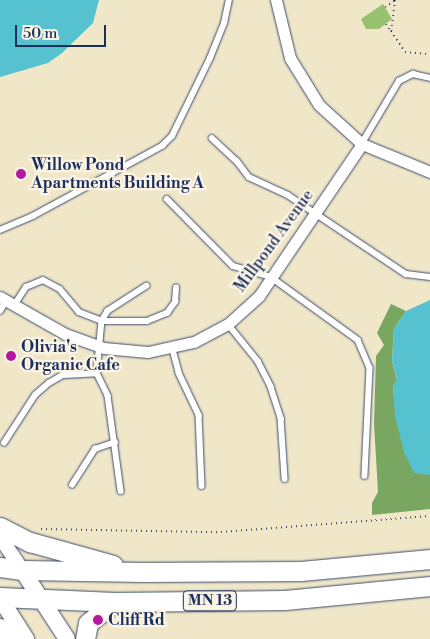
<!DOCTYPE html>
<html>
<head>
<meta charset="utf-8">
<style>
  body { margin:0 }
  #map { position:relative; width:430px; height:639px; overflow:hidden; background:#f0e7c9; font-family:"Libre Bodoni",serif }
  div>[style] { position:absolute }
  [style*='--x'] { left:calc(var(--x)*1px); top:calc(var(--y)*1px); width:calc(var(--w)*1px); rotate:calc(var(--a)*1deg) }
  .green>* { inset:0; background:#97c16e }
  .forest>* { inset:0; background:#79a761 }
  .water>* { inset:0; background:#56c2cf }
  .path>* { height:2px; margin-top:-1px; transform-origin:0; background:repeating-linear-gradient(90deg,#3b4b6e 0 1px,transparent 0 5px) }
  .roads { filter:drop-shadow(0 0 1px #3b4b6e) drop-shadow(0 0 1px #3b4b6e) }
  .service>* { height:5.5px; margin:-2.75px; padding:0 2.75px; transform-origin:2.75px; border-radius:2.75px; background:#fff }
  .minor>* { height:11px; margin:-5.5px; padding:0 5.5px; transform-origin:5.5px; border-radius:5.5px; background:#fff }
  .tertiary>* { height:14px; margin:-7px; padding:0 7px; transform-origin:7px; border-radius:7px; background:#fff }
  .secondary>* { height:16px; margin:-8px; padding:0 8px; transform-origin:8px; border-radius:8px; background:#fff }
  .trunk>* { height:19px; margin:-9.5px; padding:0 9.5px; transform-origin:9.5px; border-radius:9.5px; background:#fff }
  .dots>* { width:14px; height:14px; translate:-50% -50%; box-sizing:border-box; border:2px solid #fcf5e5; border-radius:50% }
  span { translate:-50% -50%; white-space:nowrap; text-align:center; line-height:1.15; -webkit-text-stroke:4.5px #fcf5e5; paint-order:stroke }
  .shield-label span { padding:1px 4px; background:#fcf5e5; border:1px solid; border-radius:4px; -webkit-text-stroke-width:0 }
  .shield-label { font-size:15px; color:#1b2f5e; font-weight:700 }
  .poi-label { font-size:16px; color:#1b2f5e; font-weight:700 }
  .left { translate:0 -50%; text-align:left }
  .street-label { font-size:16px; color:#1b2f5e }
  .scale { position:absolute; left:15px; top:25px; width:91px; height:22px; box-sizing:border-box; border:2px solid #1b2f5e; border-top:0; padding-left:6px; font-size:15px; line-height:18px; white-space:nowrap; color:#1b2f5e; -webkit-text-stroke:4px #fcf5e5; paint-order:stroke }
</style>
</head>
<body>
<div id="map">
  <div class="green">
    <div style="clip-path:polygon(383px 4px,392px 19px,379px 29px,366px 29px,361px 19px)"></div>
  </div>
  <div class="forest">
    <div style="clip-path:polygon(391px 304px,406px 311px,394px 329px,392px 361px,397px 380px,393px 386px,394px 399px,430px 475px,430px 509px,372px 515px,372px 503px,378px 492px,374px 424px,376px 356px,384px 345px,377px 333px)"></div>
  </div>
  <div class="water">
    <div style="clip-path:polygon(0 0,99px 0,93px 23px,62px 53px,48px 63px,0 77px)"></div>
    <div style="clip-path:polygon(430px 300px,430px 475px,414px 473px,404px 452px,395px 416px,393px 386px,397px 379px,392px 361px,394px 329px,406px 311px)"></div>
  </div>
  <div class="path">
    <div style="--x:395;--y:0;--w:31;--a:97"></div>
    <div style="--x:391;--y:31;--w:25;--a:56"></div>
    <div style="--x:405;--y:52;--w:25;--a:5"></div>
    <div style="--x:385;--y:7;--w:12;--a:-35"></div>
    <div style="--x:386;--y:24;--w:9;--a:54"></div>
    <div style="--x:41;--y:529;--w:180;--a:1"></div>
    <div style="--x:221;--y:532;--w:210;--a:-4.4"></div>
  </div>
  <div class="roads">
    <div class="service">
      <div style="--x:212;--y:138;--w:34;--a:43"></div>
      <div style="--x:237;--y:161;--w:20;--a:53"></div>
      <div style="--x:249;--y:177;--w:43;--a:24.8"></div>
      <div style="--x:288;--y:195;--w:142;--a:33.8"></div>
      <div style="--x:406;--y:274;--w:24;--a:7"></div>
      <div style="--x:362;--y:143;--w:72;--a:-59.2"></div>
      <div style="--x:399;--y:81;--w:16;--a:-27"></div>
      <div style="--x:413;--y:74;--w:17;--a:13"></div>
      <div style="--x:167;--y:199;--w:94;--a:45.4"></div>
      <div style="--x:233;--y:266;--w:40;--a:16"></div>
      <div style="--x:271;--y:277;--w:107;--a:35.9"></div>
      <div style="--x:358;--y:340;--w:30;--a:67"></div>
      <div style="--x:370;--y:368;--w:108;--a:92.7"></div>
      <div style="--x:0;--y:230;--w:36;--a:-23"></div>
      <div style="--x:33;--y:216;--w:147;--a:-28.5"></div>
      <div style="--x:162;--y:146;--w:14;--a:-45"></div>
      <div style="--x:172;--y:136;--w:87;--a:-64"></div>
      <div style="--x:210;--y:58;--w:38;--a:-68"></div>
      <div style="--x:224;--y:23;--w:24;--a:-78"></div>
      <div style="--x:147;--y:286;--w:46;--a:147.3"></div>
      <div style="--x:108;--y:311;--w:12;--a:121"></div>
      <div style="--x:102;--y:321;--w:45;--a:0"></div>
      <div style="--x:147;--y:321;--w:22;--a:-22"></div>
      <div style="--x:167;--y:313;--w:14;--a:-54"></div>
      <div style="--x:175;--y:302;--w:14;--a:-86"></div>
      <div style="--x:15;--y:304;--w:20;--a:-57"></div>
      <div style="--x:26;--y:287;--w:18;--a:-22"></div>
      <div style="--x:43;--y:280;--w:19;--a:28"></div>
      <div style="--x:60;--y:289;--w:30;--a:50"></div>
      <div style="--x:79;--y:312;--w:25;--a:21"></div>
      <div style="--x:102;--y:321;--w:52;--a:95.5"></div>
      <div style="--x:97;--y:373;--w:25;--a:64"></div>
      <div style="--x:108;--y:396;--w:96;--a:82.2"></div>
      <div style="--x:0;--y:311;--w:12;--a:-59"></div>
      <div style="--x:228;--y:324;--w:48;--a:51"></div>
      <div style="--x:258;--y:361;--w:29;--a:63"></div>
      <div style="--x:271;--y:387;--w:33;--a:72"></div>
      <div style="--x:281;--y:418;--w:61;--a:86.2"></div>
      <div style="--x:172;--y:346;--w:28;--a:75"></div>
      <div style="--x:179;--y:373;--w:47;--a:64.5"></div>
      <div style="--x:199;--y:415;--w:71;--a:87.6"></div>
      <div style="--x:4;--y:443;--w:57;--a:-57.1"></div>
      <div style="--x:35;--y:395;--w:18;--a:-41"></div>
      <div style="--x:49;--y:383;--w:16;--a:-30"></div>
      <div style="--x:63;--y:375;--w:34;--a:-3"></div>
      <div style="--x:72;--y:485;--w:43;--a:-57.4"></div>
      <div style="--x:95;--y:449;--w:21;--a:-19"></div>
    </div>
    <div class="minor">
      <div style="--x:276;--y:0;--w:60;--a:76.4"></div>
      <div style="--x:290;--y:58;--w:55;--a:58.3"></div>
      <div style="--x:319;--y:105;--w:58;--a:42.2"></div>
      <div style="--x:362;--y:144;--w:74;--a:22.4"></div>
      <div style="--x:0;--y:297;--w:75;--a:29.6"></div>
      <div style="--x:65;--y:334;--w:41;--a:19.7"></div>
      <div style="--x:104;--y:348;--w:44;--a:5.2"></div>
      <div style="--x:148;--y:352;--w:47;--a:-12.3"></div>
      <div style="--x:194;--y:342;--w:38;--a:-28"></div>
      <div style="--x:228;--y:324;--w:42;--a:-42.1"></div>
      <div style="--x:259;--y:296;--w:184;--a:-55.9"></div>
    </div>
    <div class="tertiary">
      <div style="--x:0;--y:537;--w:40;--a:56"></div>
    </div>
    <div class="secondary">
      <div style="--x:22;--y:570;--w:82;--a:56.9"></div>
      <div style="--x:0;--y:598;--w:49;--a:57.6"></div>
    </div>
    <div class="trunk">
      <div style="--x:0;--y:527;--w:34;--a:27"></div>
      <div style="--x:30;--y:542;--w:86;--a:15.5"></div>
      <div style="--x:0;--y:567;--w:22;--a:8"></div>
      <div style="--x:22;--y:570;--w:121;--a:0.9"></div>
      <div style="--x:143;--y:572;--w:158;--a:-0.4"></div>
      <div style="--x:301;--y:571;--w:130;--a:-5.3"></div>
      <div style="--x:0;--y:597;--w:115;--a:2.5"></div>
      <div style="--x:115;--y:602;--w:170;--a:-0.7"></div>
      <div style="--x:285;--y:600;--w:146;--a:-5.5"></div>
      <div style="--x:0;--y:628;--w:20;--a:33"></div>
      <div style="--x:85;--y:639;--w:16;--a:-79"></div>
      <div style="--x:88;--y:623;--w:34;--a:-38"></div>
    </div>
  </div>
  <div class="dots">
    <div style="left:21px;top:174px;background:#b5179e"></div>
    <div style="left:11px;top:356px;background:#b5179e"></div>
    <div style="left:98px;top:620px;background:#b5179e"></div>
  </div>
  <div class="shield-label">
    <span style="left:210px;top:601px">MN 13</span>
  </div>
  <div class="poi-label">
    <span class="left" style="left:31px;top:174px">Willow Pond<br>Apartments Building A</span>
    <span class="left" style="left:21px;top:356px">Olivia's<br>Organic Cafe</span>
    <span class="left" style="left:108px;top:620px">Cliff Rd</span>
  </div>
  <div class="street-label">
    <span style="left:274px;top:241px;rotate:-54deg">Millpond Avenue</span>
  </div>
  <div class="scale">50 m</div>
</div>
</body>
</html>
